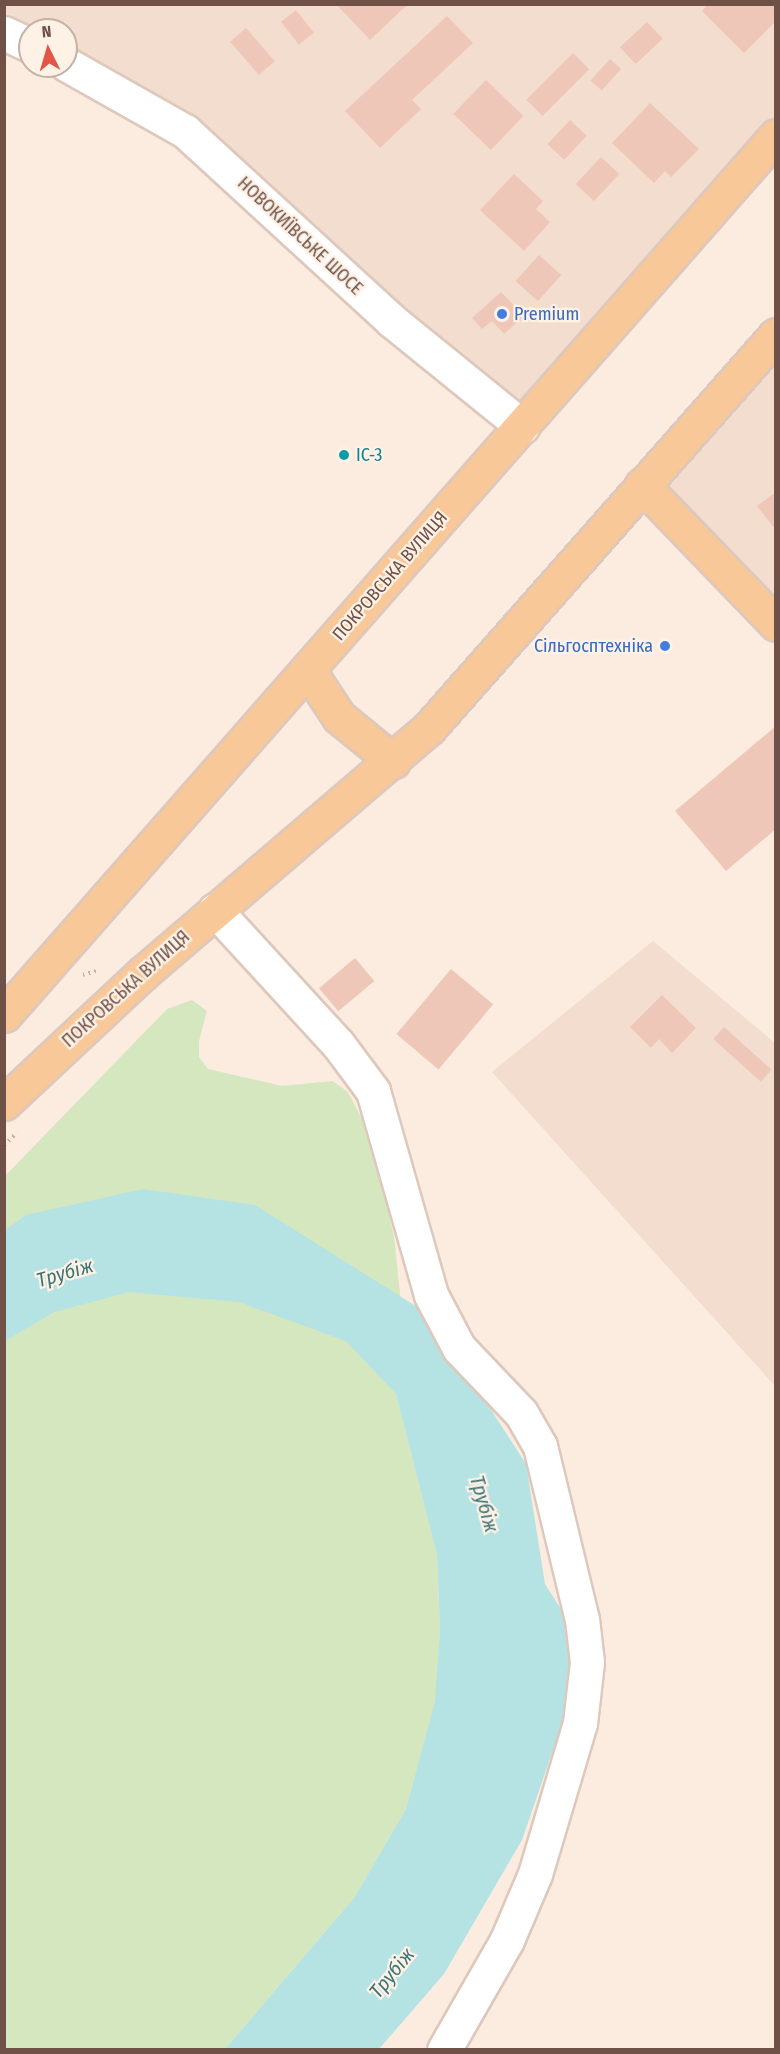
<!DOCTYPE html>
<html>
<head>
<meta charset="utf-8">
<style>
	body { margin:0 }
	#map { position:relative; width:780px; height:2054px; overflow:hidden; background:#fbecdf; font-family:"Fira Sans Condensed",sans-serif }
	div>[style] { position:absolute }
	.residential>* { inset:0; background:#f2ddce }
	.green>* { inset:0; background:#d4e7bf }
	.water>* { inset:0; background:#b5e2e3 }
	.building>* { inset:0; background:#efc7b8; transform-origin:0 0 }
	.path>* { height:4px; margin-top:-2px; transform-origin:0; background:repeating-linear-gradient(90deg,#d3aa9c 0 1.5px,transparent 0 6px) }
	.roads { filter:drop-shadow(2px 0 #dec8bc) drop-shadow(-2px 0 #dec8bc) drop-shadow(0 2px #dec8bc) drop-shadow(0 -2px #dec8bc) }
	.minor>* { height:33px; margin:-16.5px; padding:0 16.5px; transform-origin:16.5px; border-radius:16.5px; background:#fff }
	.major>* { height:33px; margin:-16.5px; padding:0 16.5px; transform-origin:16.5px; border-radius:16.5px; background:#f8c899 }
	.dots>* { width:16px; height:16px; translate:-50% -50%; box-sizing:border-box; border:3px solid #fef1e5; border-radius:50% }
	span { translate:-50% -50%; white-space:nowrap; text-align:center; line-height:1.15; -webkit-text-stroke:4.5px #fef1e5; paint-order:stroke }
	.street-label { font-size:18px; color:#705148 }
	.shop-label { font-size:18px; color:#366cbe }
	.left { translate:0 -50%; text-align:left }
	.right { translate:-100% -50%; text-align:right }
	.culture-label { font-size:18px; color:#0d838f }
	.water-label { font-size:20px; color:#3d7476; font-style:italic }
	.frame { position:absolute; inset:0; border:6px solid #705148; pointer-events:none }
	.north { position:absolute; left:18px; top:18px; width:60px; height:60px; box-sizing:border-box; background:#fef1e5; border:2px solid #c5b1a6; border-radius:50%; rotate:355deg; font-size:16px; font-weight:700; line-height:24px; text-align:center; color:#705148 }
	.north::after { content:''; display:block; margin:auto; width:21px; height:27px; background:#e25647; clip-path:polygon(50% 0,100% 100%,50% 72%,0 100%) }
</style>
</head>
<body>
<div id="map">
	<div class="residential">
		<i style="clip-path:polygon(5px 4px,775px 5px,775px 136px,522px 426px,268px 207px,66px 64px,66px 30px,5px 33px)"></i>
		<i style="clip-path:polygon(775px 335px,775px 624px,642px 485px)"></i>
		<i style="clip-path:polygon(653px 941px,775px 1043px,775px 1386px,492px 1072px)"></i>
	</div>
	<div class="green">
		<i style="clip-path:polygon(192px 1000px,207px 1011px,199px 1041px,199px 1057px,208px 1069px,282px 1086px,333px 1081px,348px 1092px,369px 1133px,394px 1236px,402px 1313px,396px 1394px,437px 1555px,440px 1629px,436px 1702px,406px 1809px,354px 1898px,225px 2049px,5px 2049px,4px 1177px,167px 1009px)"></i>
	</div>
	<div class="water">
		<i style="clip-path:polygon(143px 1189px,255px 1205px,430px 1315px,526px 1464px,545px 1584px,569px 1622px,574px 1689px,522px 1840px,444px 1974px,379px 2049px,225px 2049px,354px 1898px,406px 1809px,435px 1702px,440px 1629px,437px 1555px,396px 1394px,346px 1341px,239px 1302px,129px 1292px,54px 1312px,5px 1341px,4px 1231px,26px 1215px)"></i>
	</div>
	<div class="building">
		<i style="clip-path:polygon(336px 4px,408px 4px,370px 40px)"></i>
		<i style="clip-path:polygon(708px 4px,776px 4px,776px 21px,744px 53px,702px 11px)"></i>
		<i style="left:296px;top:10px;width:29px;height:19px;rotate:52deg"></i>
		<i style="clip-path:polygon(447px 16px,473px 43px,412px 100px,421px 109px,380px 148px,345px 111px)"></i>
		<i style="left:647px;top:22px;width:23px;height:37px;rotate:47deg"></i>
		<i style="left:246px;top:28px;width:44px;height:21px;rotate:49deg"></i>
		<i style="left:573px;top:53px;width:23px;height:66px;rotate:45deg"></i>
		<i style="left:610px;top:59px;width:15px;height:29px;rotate:42deg"></i>
		<i style="left:486px;top:80px;width:52px;height:47px;rotate:44deg"></i>
		<i style="clip-path:polygon(650px 103px,699px 149px,671px 177px,665px 171px,654px 183px,612px 143px)"></i>
		<i style="left:570px;top:120px;width:23px;height:33px;rotate:43deg"></i>
		<i style="left:601px;top:157px;width:25px;height:37px;rotate:43deg"></i>
		<i style="clip-path:polygon(514px 174px,543px 201px,536px 209px,550px 222px,524px 251px,480px 210px)"></i>
		<i style="left:539px;top:255px;width:30px;height:35px;rotate:42deg"></i>
		<i style="clip-path:polygon(501px 292px,524px 316px,504px 334px,492px 321px,482px 329px,472px 318px)"></i>
		<i style="clip-path:polygon(773px 494px,776px 497px,776px 530px,757px 506px)"></i>
		<i style="clip-path:polygon(776px 726px,776px 829px,726px 871px,675px 811px)"></i>
		<i style="left:355px;top:958px;width:30px;height:47px;rotate:50deg"></i>
		<i style="left:451px;top:969px;width:55px;height:85px;rotate:40deg"></i>
		<i style="clip-path:polygon(662px 995px,696px 1028px,672px 1053px,659px 1039px,651px 1048px,630px 1027px)"></i>
		<i style="left:724px;top:1027px;width:64px;height:16px;rotate:42deg"></i>
	</div>
	<div class="path">
		<i style="left:83px;top:975px;width:16px;rotate:-18deg"></i>
		<i style="left:4px;top:1145px;width:18px;rotate:-43deg"></i>
	</div>
	<div class="roads">
		<div class="minor">
			<i style="left:4px;top:33px;width:29px;rotate:25deg"></i>
			<i style="left:66px;top:64px;width:137px;rotate:29.4deg"></i>
			<i style="left:185px;top:131px;width:280px;rotate:42.5deg"></i>
			<i style="left:391px;top:320px;width:169px;rotate:39deg"></i>
			<i style="left:215px;top:910px;width:182px;rotate:47.5deg"></i>
			<i style="left:338px;top:1044px;width:59px;rotate:53.3deg"></i>
			<i style="left:373px;top:1091px;width:212px;rotate:74.1deg"></i>
			<i style="left:431px;top:1295px;width:60px;rotate:62.2deg"></i>
			<i style="left:459px;top:1348px;width:90px;rotate:46.4deg"></i>
			<i style="left:521px;top:1413px;width:38px;rotate:60deg"></i>
			<i style="left:540px;top:1446px;width:178px;rotate:76.4deg"></i>
			<i style="left:582px;top:1619px;width:43px;rotate:83.4deg"></i>
			<i style="left:587px;top:1662px;width:61px;rotate:96.5deg"></i>
			<i style="left:580px;top:1723px;width:158px;rotate:106.6deg"></i>
			<i style="left:535px;top:1874px;width:72px;rotate:113deg"></i>
			<i style="left:507px;top:1940px;width:127px;rotate:119.8deg"></i>
		</div>
		<div class="major">
			<i style="left:642px;top:485px;width:193px;rotate:46deg"></i>
			<i style="left:308px;top:670px;width:56px;rotate:56.6deg"></i>
			<i style="left:339px;top:717px;width:70px;rotate:39.2deg"></i>
			<i style="left:4px;top:1015px;width:1170px;rotate:-48.71deg"></i>
			<i style="left:4px;top:1103px;width:190px;rotate:-43.1deg"></i>
			<i style="left:143px;top:973px;width:377px;rotate:-40.6deg"></i>
			<i style="left:429px;top:728px;width:524px;rotate:-48.56deg"></i>
		</div>
	</div>
	<div class="dots">
		<i style="left:502px;top:314px;background:#3f7fe0"></i>
		<i style="left:344px;top:455px;background:#0f9aa8"></i>
		<i style="left:665px;top:646px;background:#3f7fe0"></i>
	</div>
	<div class="street-label">
		<span style="left:300px;top:236px;rotate:43deg">НОВОКИЇВСЬКЕ ШОСЕ</span>
		<span style="left:390px;top:576px;rotate:-49deg">ПОКРОВСЬКА ВУЛИЦЯ</span>
		<span style="left:126px;top:989px;rotate:-42deg">ПОКРОВСЬКА ВУЛИЦЯ</span>
	</div>
	<div class="shop-label">
		<span class="left" style="left:514px;top:314px">Premium</span>
		<span class="right" style="left:653px;top:646px">Сільгосптехніка</span>
	</div>
	<div class="culture-label">
		<span class="left" style="left:356px;top:455px">ІС-3</span>
	</div>
	<div class="water-label">
		<span style="left:65px;top:1273px;rotate:-16deg">Трубіж</span>
		<span style="left:484px;top:1504px;rotate:74deg">Трубіж</span>
		<span style="left:392px;top:1973px;rotate:-51deg">Трубіж</span>
	</div>
	<div class="frame"></div>
	<div class="north">N</div>
</div>
</body>
</html>
